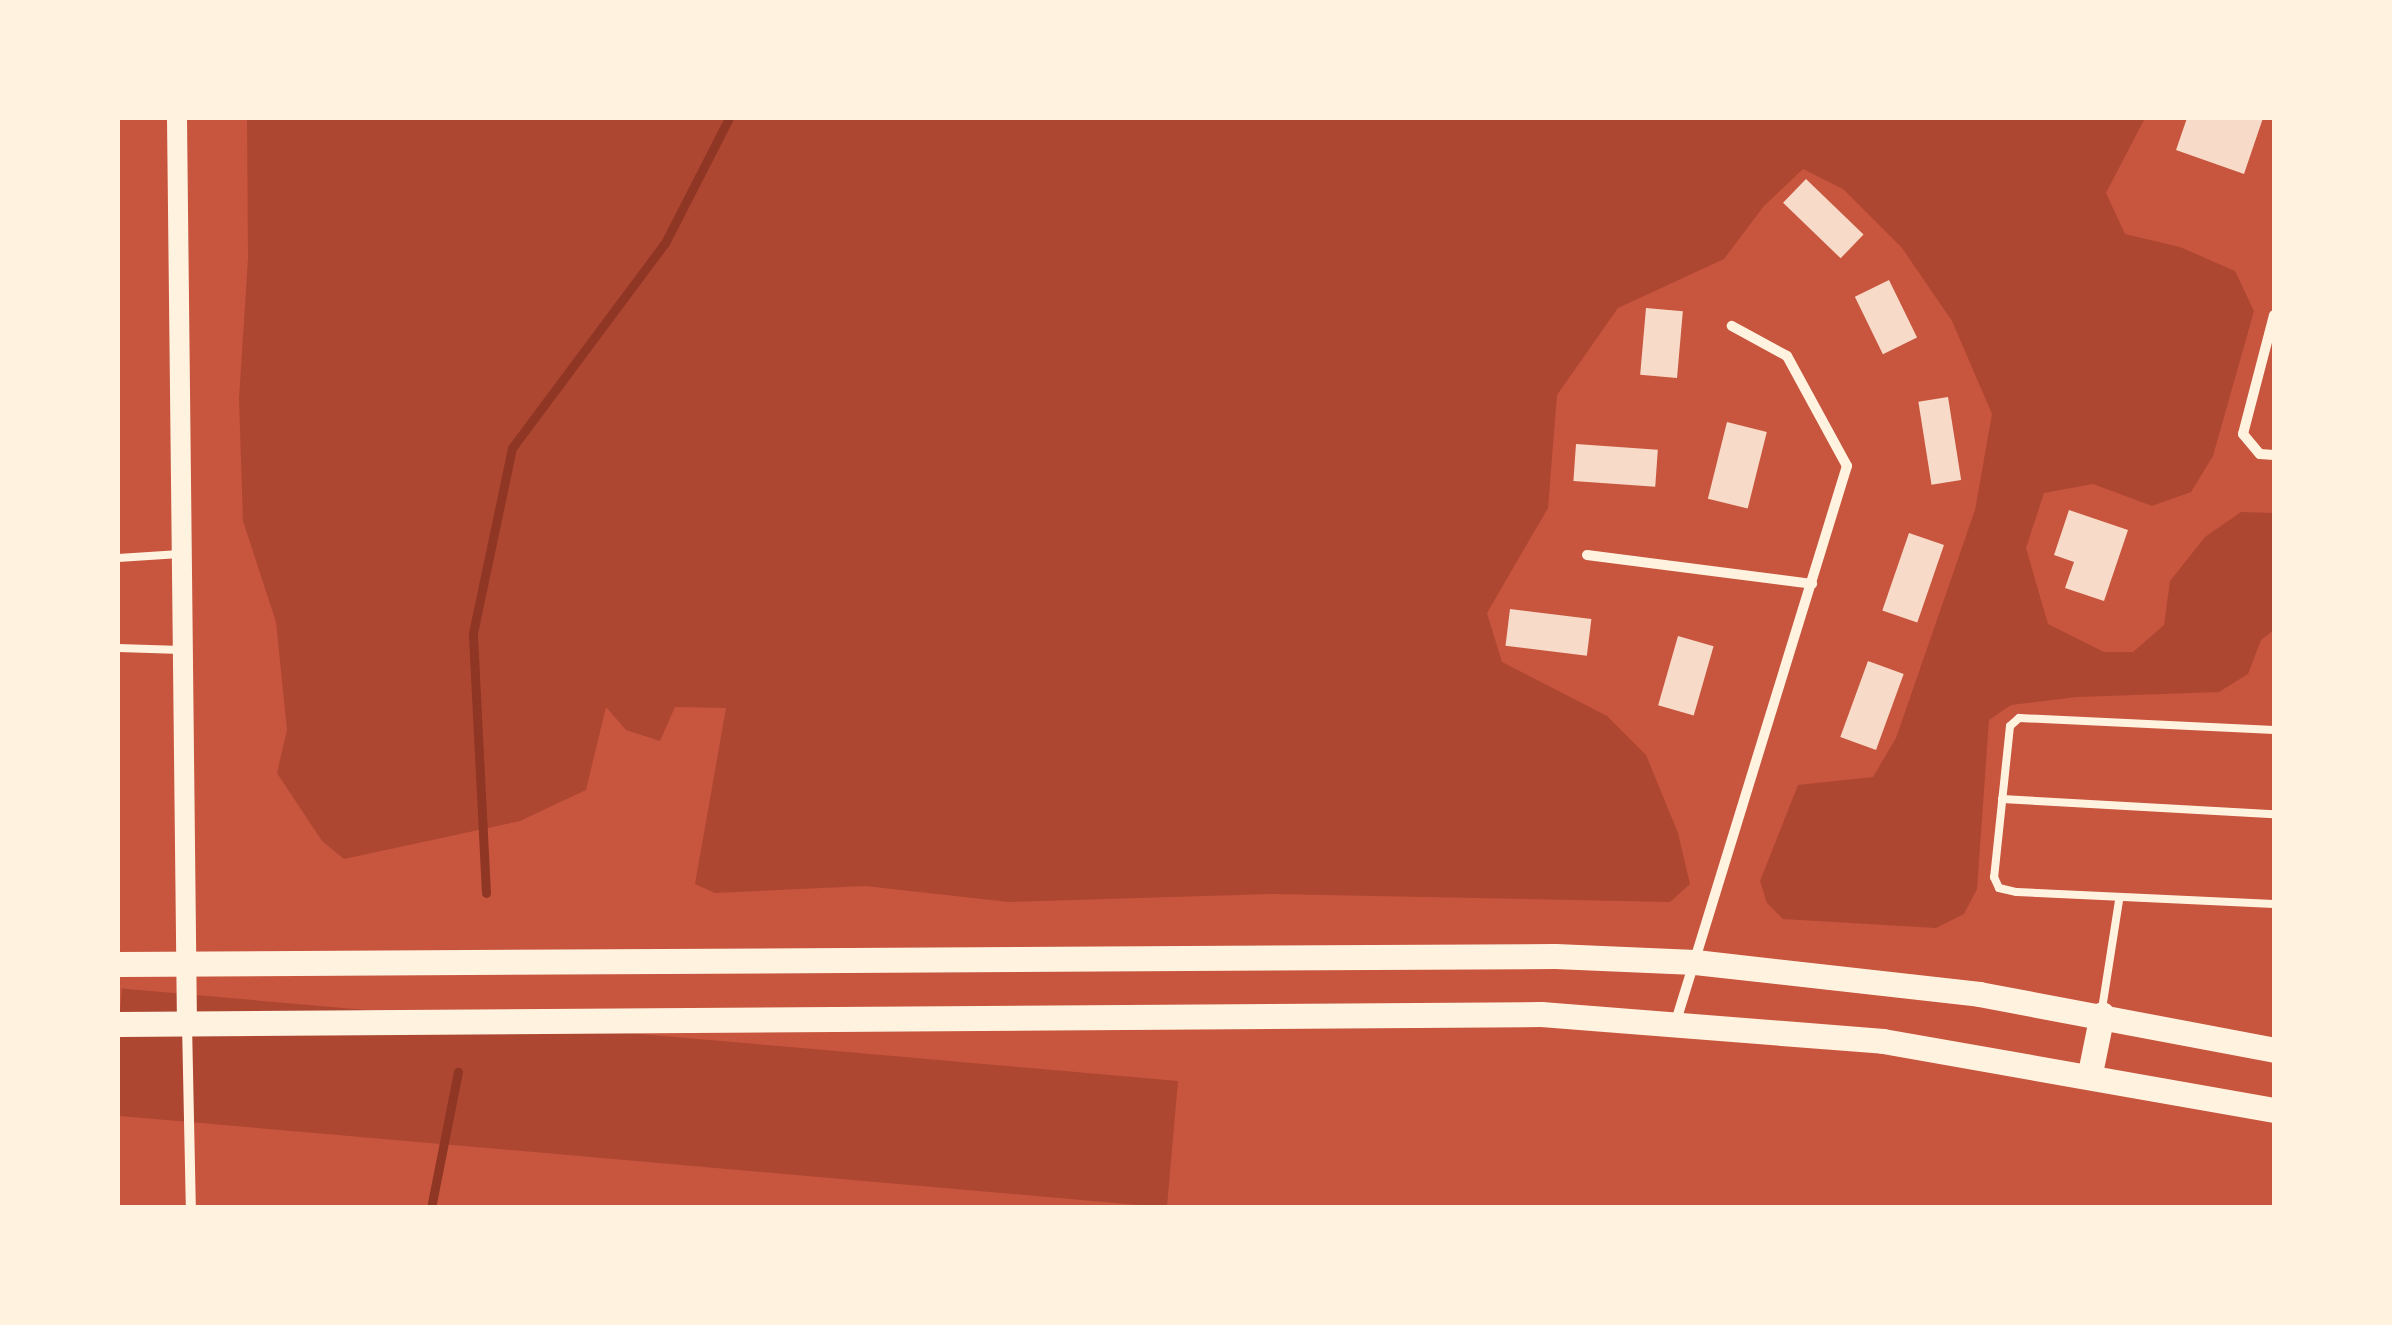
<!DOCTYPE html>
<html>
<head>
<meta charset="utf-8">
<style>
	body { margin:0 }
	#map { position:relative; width:2392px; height:1325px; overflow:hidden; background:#c8553d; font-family:Signika,sans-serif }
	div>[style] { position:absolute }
	.green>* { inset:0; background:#ae4732; transform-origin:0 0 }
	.stream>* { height:9px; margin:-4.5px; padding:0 4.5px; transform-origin:4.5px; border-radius:4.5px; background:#8f3625 }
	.building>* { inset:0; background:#f7dbc8; transform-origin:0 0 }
	.service>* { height:8px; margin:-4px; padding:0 4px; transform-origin:4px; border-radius:4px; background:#fff3e0 }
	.minor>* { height:10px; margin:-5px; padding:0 5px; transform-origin:5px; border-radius:5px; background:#fff3e0 }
	.secondary>* { height:20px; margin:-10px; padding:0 10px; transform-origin:10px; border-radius:10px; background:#fff3e0 }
	.trunk>* { height:25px; margin:-12.5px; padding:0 12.5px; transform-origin:12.5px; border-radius:12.5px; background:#fff3e0 }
	span { translate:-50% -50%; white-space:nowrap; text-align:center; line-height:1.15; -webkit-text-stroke:10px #fff3e0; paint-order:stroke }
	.frame { position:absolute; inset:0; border:120px solid #fff3e0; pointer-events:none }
</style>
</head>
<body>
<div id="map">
	<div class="green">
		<i style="clip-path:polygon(247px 118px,2145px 118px,2106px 193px,2125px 234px,2180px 247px,2235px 271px,2254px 311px,2213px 456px,2191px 492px,2152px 506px,2093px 484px,2044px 493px,2026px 548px,2048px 624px,2104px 652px,2133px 652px,2164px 625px,2170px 581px,2205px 537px,2241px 512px,2274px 513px,2274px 630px,2261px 640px,2248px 674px,2219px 692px,2077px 697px,2011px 705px,1989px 720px,1977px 889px,1964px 914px,1936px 928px,1783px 919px,1767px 903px,1760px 881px,1798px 785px,1873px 777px,1896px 738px,1975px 510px,1992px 414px,1952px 321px,1902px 248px,1843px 189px,1803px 169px,1764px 206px,1724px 259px,1618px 308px,1557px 395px,1548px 508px,1487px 613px,1502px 662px,1607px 716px,1646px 755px,1678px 833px,1690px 884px,1670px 902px,1274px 894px,1009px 902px,865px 886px,715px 893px,695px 884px,726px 708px,675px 707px,660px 741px,626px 730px,606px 707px,586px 790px,520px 821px,344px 859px,322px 841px,277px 773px,287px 730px,276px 622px,243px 521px,239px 399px,248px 258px)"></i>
		<i style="left:1178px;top:1081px;width:127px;height:1060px;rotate:95deg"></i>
	</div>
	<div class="stream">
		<i style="left:486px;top:893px;width:260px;rotate:-92.9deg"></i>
		<i style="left:473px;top:633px;width:189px;rotate:-78.1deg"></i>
		<i style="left:512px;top:448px;width:256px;rotate:-53.3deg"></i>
		<i style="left:665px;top:243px;width:140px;rotate:-62.9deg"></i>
		<i style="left:431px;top:1208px;width:139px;rotate:-78.8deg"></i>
	</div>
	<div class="building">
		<i style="clip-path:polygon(2187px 118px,2263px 118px,2244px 174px,2176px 150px)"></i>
		<i style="left:1806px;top:179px;width:80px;height:33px;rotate:44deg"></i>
		<i style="left:1889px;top:280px;width:64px;height:38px;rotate:64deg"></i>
		<i style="left:1646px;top:308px;width:37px;height:67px;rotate:5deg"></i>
		<i style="left:1948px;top:397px;width:84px;height:30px;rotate:81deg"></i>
		<i style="left:1727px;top:422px;width:41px;height:79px;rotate:14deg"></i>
		<i style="left:1576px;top:444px;width:82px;height:37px;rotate:4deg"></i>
		<i style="clip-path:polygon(2069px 510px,2128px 530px,2104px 601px,2065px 588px,2074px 562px,2054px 555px)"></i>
		<i style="left:1909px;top:533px;width:37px;height:82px;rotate:19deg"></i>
		<i style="left:1510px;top:609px;width:82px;height:37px;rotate:7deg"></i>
		<i style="left:1678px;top:636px;width:37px;height:72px;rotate:16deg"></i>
		<i style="left:1868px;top:661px;width:38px;height:81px;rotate:20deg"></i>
	</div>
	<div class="service">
		<i style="left:118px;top:558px;width:62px;rotate:-3.7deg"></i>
		<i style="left:118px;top:648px;width:63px;rotate:1.8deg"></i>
		<i style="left:2274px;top:730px;width:255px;rotate:-177.3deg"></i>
		<i style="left:2019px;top:718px;width:12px;rotate:138deg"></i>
		<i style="left:2010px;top:726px;width:152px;rotate:96deg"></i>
		<i style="left:1994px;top:877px;width:12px;rotate:66deg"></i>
		<i style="left:1999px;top:888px;width:18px;rotate:13deg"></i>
		<i style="left:2017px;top:892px;width:257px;rotate:2.7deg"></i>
		<i style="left:2002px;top:799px;width:272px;rotate:3.2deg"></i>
		<i style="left:2102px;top:1009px;width:110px;rotate:-81.1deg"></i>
	</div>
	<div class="minor">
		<i style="left:2274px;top:315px;width:123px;rotate:104.6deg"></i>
		<i style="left:2243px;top:434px;width:26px;rotate:50deg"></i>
		<i style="left:2260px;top:454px;width:14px;rotate:4deg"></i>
		<i style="left:1587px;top:555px;width:227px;rotate:7.3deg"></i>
		<i style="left:1676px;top:1021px;width:581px;rotate:-72.88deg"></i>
		<i style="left:1847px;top:466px;width:125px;rotate:-118.6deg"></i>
		<i style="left:1787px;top:356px;width:63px;rotate:-151.4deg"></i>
		<i style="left:187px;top:1024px;width:184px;rotate:88.8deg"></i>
	</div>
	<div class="secondary">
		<i style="left:177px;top:118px;width:905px;rotate:89.37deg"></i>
	</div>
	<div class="trunk">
		<i style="left:118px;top:964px;width:1437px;rotate:-0.32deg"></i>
		<i style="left:1555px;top:956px;width:140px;rotate:2.5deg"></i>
		<i style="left:1695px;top:962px;width:286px;rotate:6.4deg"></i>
		<i style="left:1979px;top:994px;width:300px;rotate:10.7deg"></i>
		<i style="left:118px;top:1024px;width:1423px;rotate:-0.4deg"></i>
		<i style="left:1541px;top:1014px;width:343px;rotate:4.5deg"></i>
		<i style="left:1883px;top:1041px;width:397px;rotate:10deg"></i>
		<i style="left:2090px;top:1073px;width:60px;rotate:-78.5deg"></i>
	</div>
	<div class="frame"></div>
</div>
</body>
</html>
